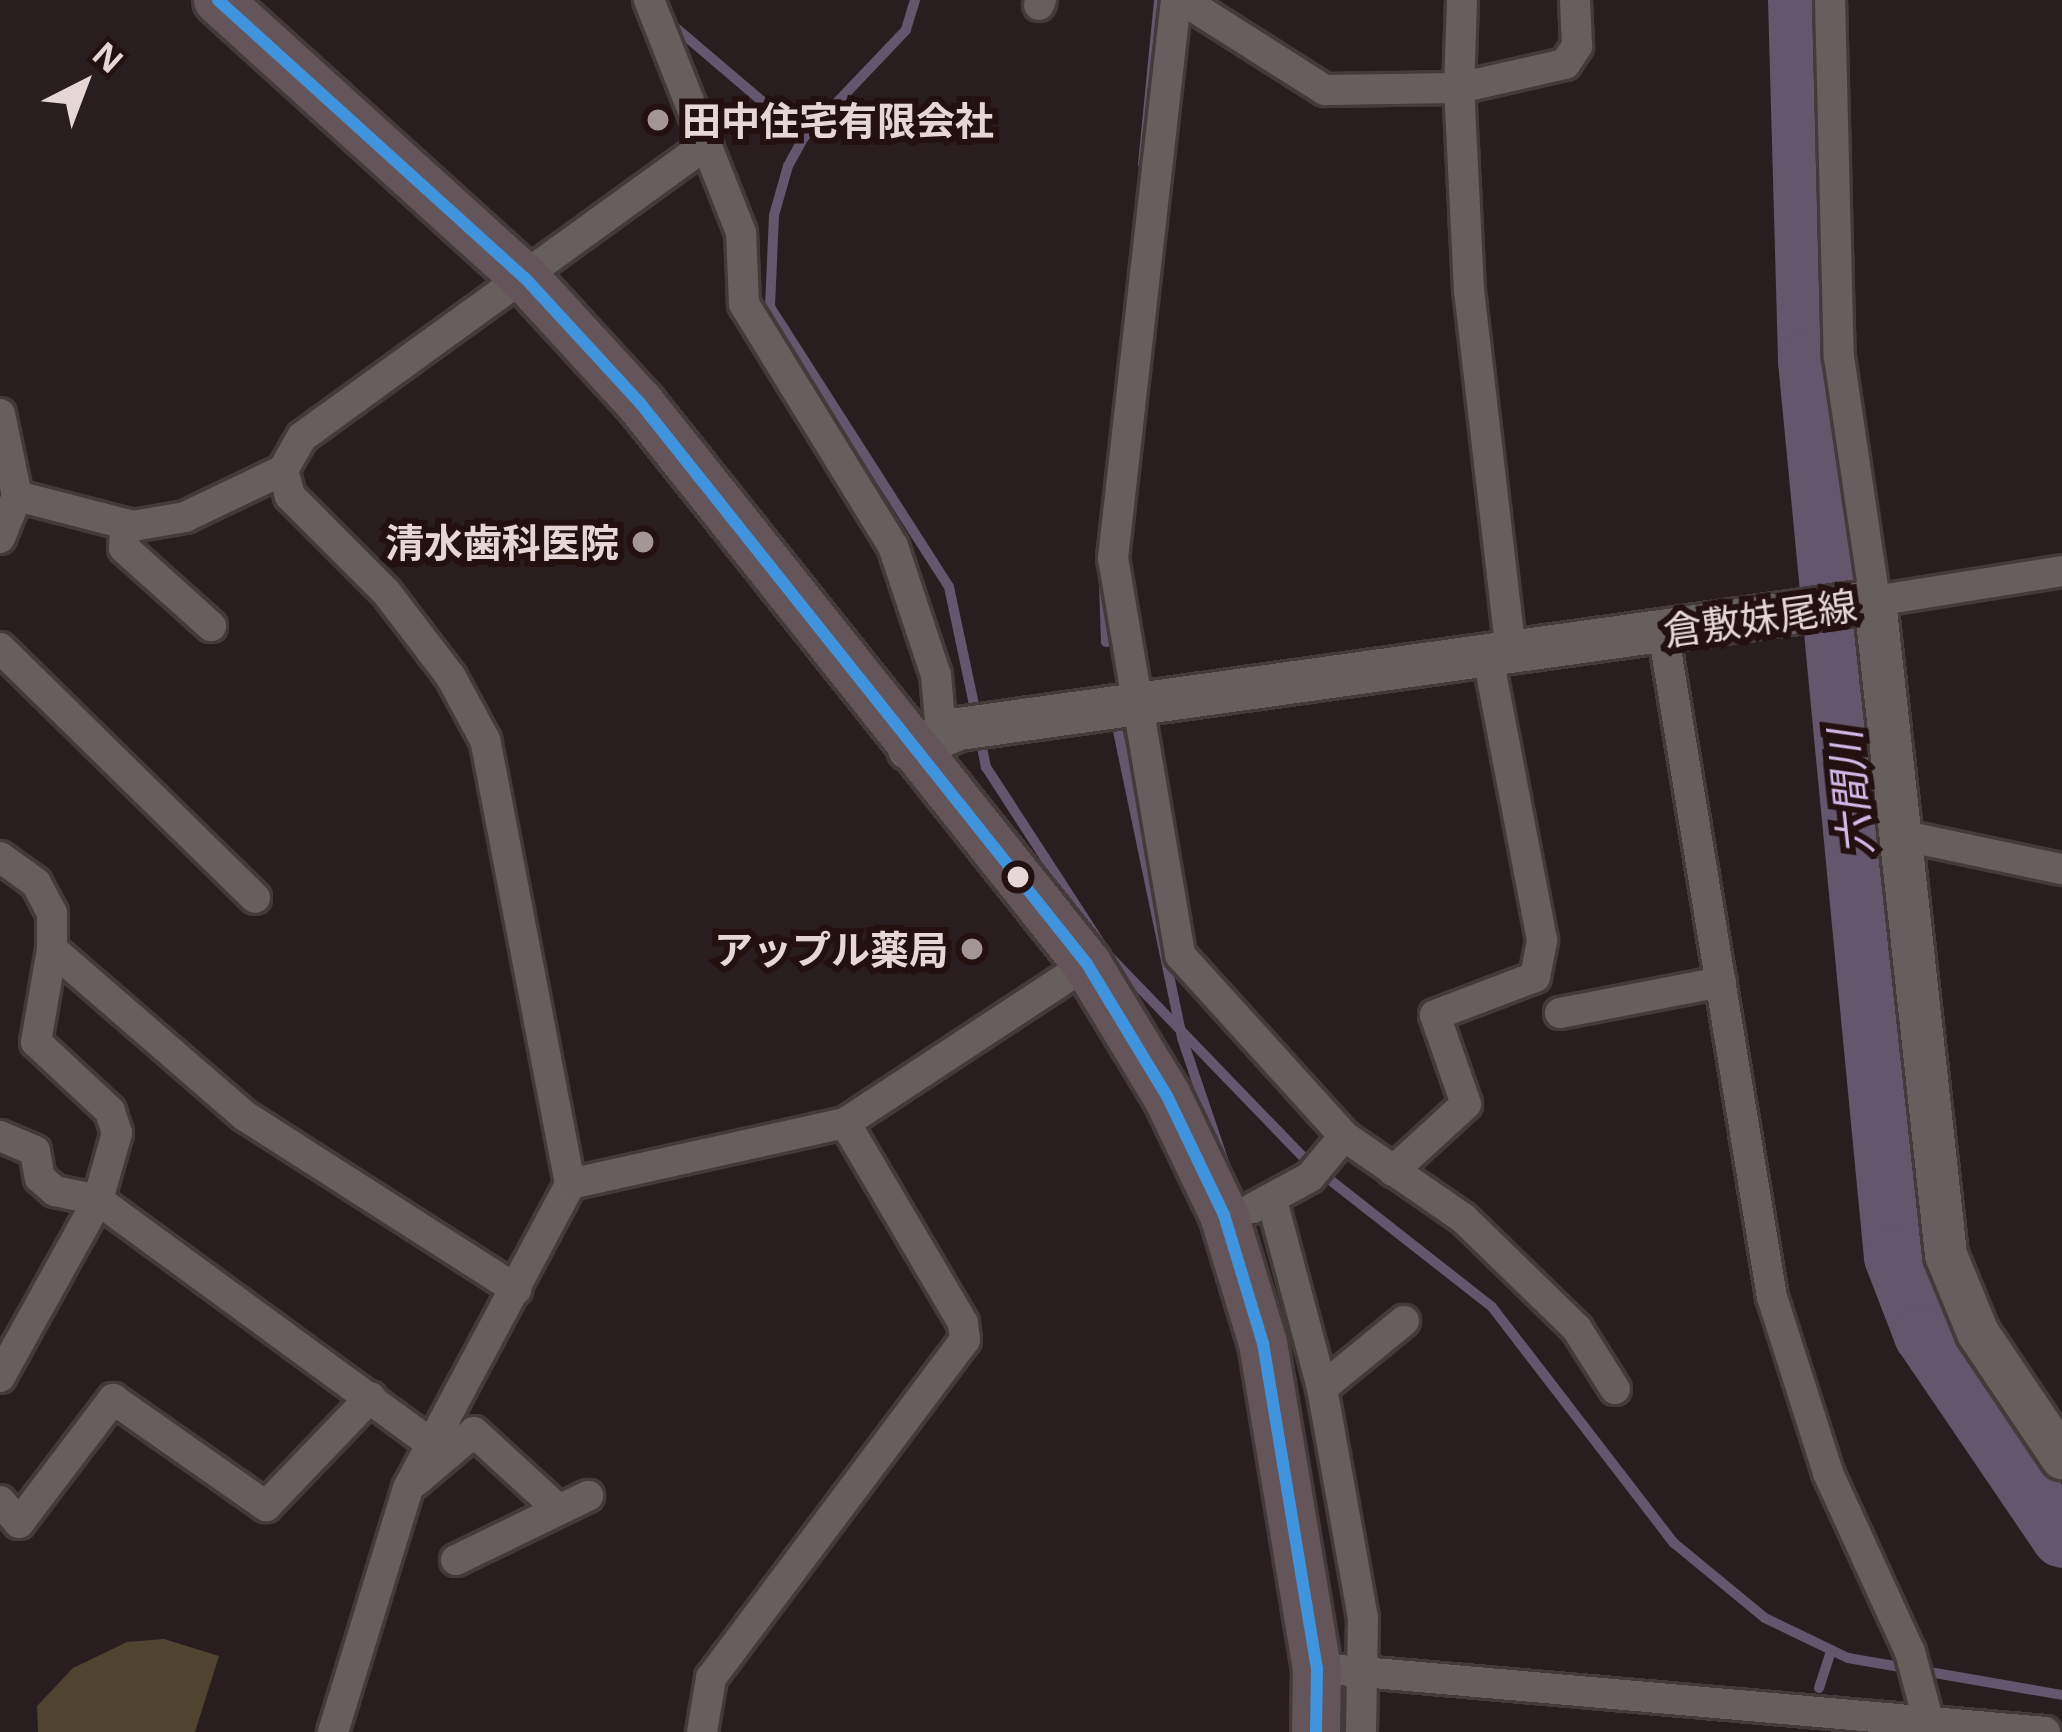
<!DOCTYPE html>
<html>
<head>
<meta charset="utf-8">
<style>
	body { margin:0 }
	#map { position:relative; width:2062px; height:1732px; overflow:hidden; background:#291e1f; font-family:"Open Sans","Noto Sans JP",sans-serif }
	div>[style] { position:absolute }
	.forest>* { inset:0; background:#4f442f }
	.stream>* { height:10px; margin:-5px; padding:0 5px; transform-origin:5px; border-radius:5px; background:#64566c }
	.river>* { height:60px; margin:-30px; padding:0 30px; transform-origin:30px; border-radius:30px; background:#64566c }
	.roads { filter:drop-shadow(3px 0 #433a3a) drop-shadow(-3px 0 #433a3a) drop-shadow(0 3px #433a3a) drop-shadow(0 -3px #433a3a) }
	.minor>* { height:30px; margin:-15px; padding:0 15px; transform-origin:15px; border-radius:15px; background:#675e5e }
	.secondary>* { height:42px; margin:-21px; padding:0 21px; transform-origin:21px; border-radius:21px; background:#675e5e }
	.primary>* { height:48px; margin:-24px; padding:0 24px; transform-origin:24px; border-radius:24px; background:#64555a }
	.bus-1>* { height:12px; margin:-6px; padding:0 6px; transform-origin:6px; border-radius:6px; background:#4094de }
	.dots>* { width:33px; height:33px; translate:-50% -50%; box-sizing:border-box; border:6px solid #231112; border-radius:50% }
	span { translate:-50% -50%; white-space:nowrap; text-align:center; line-height:1.15; -webkit-text-stroke:12px #231112; paint-order:stroke }
	.poi-label { font-size:39px; color:#e4d7d6; font-weight:700 }
	.left { translate:0 -50%; text-align:left }
	.right { translate:-100% -50%; text-align:right }
	.street-label { font-size:39px; color:#e4d7d6 }
	.water-label { font-size:42px; color:#d3b9e8; font-style:italic }
	.north { position:absolute; left:24px; top:24px; width:120px; height:120px; -webkit-text-stroke:9px #231112; paint-order:stroke; rotate:42deg; font-size:33px; font-weight:700; line-height:48px; text-align:center; color:#e4d7d6 }
	.north::after { content:''; display:block; margin:auto; width:42px; height:54px; background:#e4d7d6; clip-path:polygon(50% 0,100% 100%,50% 72%,0 100%) }
</style>
</head>
<body>
<div id="map">
	<div class="forest">
		<i style="clip-path:polygon(164px 1639px,219px 1656px,195px 1732px,38px 1732px,37px 1706px,73px 1668px,127px 1642px)"></i>
	</div>
	<div class="stream">
		<i style="left:915px;top:0;width:31px;rotate:107deg"></i>
		<i style="left:906px;top:30px;width:148px;rotate:133.6deg"></i>
		<i style="left:804px;top:137px;width:33px;rotate:119deg"></i>
		<i style="left:788px;top:166px;width:51px;rotate:105.9deg"></i>
		<i style="left:774px;top:215px;width:92px;rotate:92.5deg"></i>
		<i style="left:770px;top:307px;width:332px;rotate:57.4deg"></i>
		<i style="left:949px;top:587px;width:135px;rotate:78deg"></i>
		<i style="left:669px;top:22px;width:177px;rotate:40.4deg"></i>
		<i style="left:1143px;top:164px;width:165px;rotate:-84.4deg"></i>
		<i style="left:1104px;top:582px;width:60px;rotate:88.1deg"></i>
		<i style="left:1118px;top:731px;width:314px;rotate:78.2deg"></i>
		<i style="left:1182px;top:1038px;width:134px;rotate:71.3deg"></i>
		<i style="left:980px;top:737px;width:31px;rotate:79deg"></i>
		<i style="left:986px;top:767px;width:224px;rotate:57deg"></i>
		<i style="left:1108px;top:955px;width:292px;rotate:46deg"></i>
		<i style="left:1311px;top:1165px;width:230px;rotate:38.1deg"></i>
		<i style="left:1492px;top:1307px;width:298px;rotate:52.4deg"></i>
		<i style="left:1674px;top:1543px;width:118px;rotate:39.5deg"></i>
		<i style="left:1765px;top:1618px;width:92px;rotate:25.7deg"></i>
		<i style="left:1848px;top:1658px;width:217px;rotate:9.8deg"></i>
		<i style="left:1819px;top:1688px;width:40px;rotate:-72deg"></i>
		<i style="left:1344px;top:1732px;width:35px;rotate:-88deg"></i>
	</div>
	<div class="river">
		<i style="left:1798px;top:0;width:361px;rotate:88.4deg"></i>
		<i style="left:1808px;top:361px;width:900px;rotate:84.52deg"></i>
		<i style="left:1894px;top:1257px;width:84px;rotate:69deg"></i>
		<i style="left:1924px;top:1335px;width:245px;rotate:55.8deg"></i>
	</div>
	<div class="roads">
		<div class="minor">
			<i style="left:649px;top:0;width:250px;rotate:68.4deg"></i>
			<i style="left:741px;top:232px;width:72px;rotate:87.6deg"></i>
			<i style="left:744px;top:304px;width:284px;rotate:58.4deg"></i>
			<i style="left:893px;top:546px;width:136px;rotate:71.6deg"></i>
			<i style="left:936px;top:675px;width:57px;rotate:85deg"></i>
			<i style="left:1176px;top:0;width:562px;rotate:96.44deg"></i>
			<i style="left:1113px;top:558px;width:403px;rotate:80.4deg"></i>
			<i style="left:1180px;top:955px;width:244px;rotate:47.8deg"></i>
			<i style="left:1344px;top:1136px;width:145px;rotate:34.6deg"></i>
			<i style="left:1463px;top:1218px;width:159px;rotate:44.2deg"></i>
			<i style="left:1577px;top:1329px;width:71px;rotate:57.7deg"></i>
			<i style="left:1183px;top:0;width:168px;rotate:32.4deg"></i>
			<i style="left:1325px;top:90px;width:134px;rotate:-0.9deg"></i>
			<i style="left:1459px;top:88px;width:88px;rotate:-88deg"></i>
			<i style="left:1830px;top:0;width:357px;rotate:88.6deg"></i>
			<i style="left:1839px;top:357px;width:247px;rotate:81.6deg"></i>
			<i style="left:1875px;top:601px;width:189px;rotate:-9.1deg"></i>
			<i style="left:1039px;top:5px;width:5px;rotate:-68deg"></i>
			<i style="left:0;top:414px;width:84px;rotate:78.3deg"></i>
			<i style="left:125px;top:524px;width:24px;rotate:92deg"></i>
			<i style="left:124px;top:548px;width:117px;rotate:41.9deg"></i>
			<i style="left:0;top:538px;width:45px;rotate:-68deg"></i>
			<i style="left:17px;top:496px;width:120px;rotate:14.5deg"></i>
			<i style="left:133px;top:526px;width:53px;rotate:-9.8deg"></i>
			<i style="left:185px;top:517px;width:109px;rotate:-25.6deg"></i>
			<i style="left:1663px;top:631px;width:675px;rotate:80.71deg"></i>
			<i style="left:1772px;top:1297px;width:185px;rotate:72.3deg"></i>
			<i style="left:1828px;top:1473px;width:197px;rotate:65.4deg"></i>
			<i style="left:1910px;top:1652px;width:73px;rotate:75deg"></i>
			<i style="left:0;top:648px;width:357px;rotate:44.4deg"></i>
			<i style="left:1511px;top:653px;width:365px;rotate:-96.6deg"></i>
			<i style="left:1469px;top:290px;width:202px;rotate:-92.8deg"></i>
			<i style="left:1459px;top:88px;width:109px;rotate:-12.8deg"></i>
			<i style="left:1565px;top:64px;width:22px;rotate:-56deg"></i>
			<i style="left:1577px;top:46px;width:46px;rotate:-92.5deg"></i>
			<i style="left:1900px;top:835px;width:166px;rotate:11.9deg"></i>
			<i style="left:0;top:857px;width:44px;rotate:35.8deg"></i>
			<i style="left:36px;top:883px;width:34px;rotate:62deg"></i>
			<i style="left:52px;top:913px;width:36px;rotate:90deg"></i>
			<i style="left:52px;top:949px;width:255px;rotate:40.9deg"></i>
			<i style="left:245px;top:1116px;width:322px;rotate:32.6deg"></i>
			<i style="left:1560px;top:1013px;width:164px;rotate:-10.9deg"></i>
			<i style="left:0;top:1136px;width:38px;rotate:23deg"></i>
			<i style="left:35px;top:1151px;width:27px;rotate:80deg"></i>
			<i style="left:40px;top:1178px;width:20px;rotate:41deg"></i>
			<i style="left:55px;top:1191px;width:44px;rotate:11.8deg"></i>
			<i style="left:98px;top:1200px;width:70px;rotate:-74.2deg"></i>
			<i style="left:117px;top:1133px;width:23px;rotate:-108deg"></i>
			<i style="left:110px;top:1111px;width:101px;rotate:-137deg"></i>
			<i style="left:36px;top:1042px;width:94px;rotate:-80.2deg"></i>
			<i style="left:1393px;top:1171px;width:99px;rotate:-42.5deg"></i>
			<i style="left:1466px;top:1104px;width:94px;rotate:-109.2deg"></i>
			<i style="left:1435px;top:1015px;width:107px;rotate:-20.8deg"></i>
			<i style="left:1535px;top:977px;width:38px;rotate:-79deg"></i>
			<i style="left:1542px;top:940px;width:289px;rotate:-100.8deg"></i>
			<i style="left:570px;top:1184px;width:282px;rotate:-12.5deg"></i>
			<i style="left:845px;top:1123px;width:290px;rotate:-33.3deg"></i>
			<i style="left:1273px;top:1204px;width:190px;rotate:75.1deg"></i>
			<i style="left:1322px;top:1388px;width:234px;rotate:79.9deg"></i>
			<i style="left:1363px;top:1618px;width:114px;rotate:91deg"></i>
			<i style="left:1253px;top:1208px;width:65px;rotate:-28.5deg"></i>
			<i style="left:1310px;top:1177px;width:53px;rotate:-50.3deg"></i>
			<i style="left:0;top:1377px;width:202px;rotate:-61deg"></i>
			<i style="left:98px;top:1200px;width:410px;rotate:36.2deg"></i>
			<i style="left:1322px;top:1388px;width:106px;rotate:-39.3deg"></i>
			<i style="left:415px;top:1482px;width:77px;rotate:-40.3deg"></i>
			<i style="left:474px;top:1432px;width:115px;rotate:42.5deg"></i>
			<i style="left:0;top:1501px;width:29px;rotate:49deg"></i>
			<i style="left:19px;top:1523px;width:156px;rotate:-52.8deg"></i>
			<i style="left:113px;top:1399px;width:187px;rotate:35deg"></i>
			<i style="left:266px;top:1506px;width:151px;rotate:-46.1deg"></i>
			<i style="left:456px;top:1560px;width:147px;rotate:-25.9deg"></i>
			<i style="left:1317px;top:1668px;width:731px;rotate:5.02deg"></i>
			<i style="left:333px;top:1732px;width:255px;rotate:-72.9deg"></i>
			<i style="left:408px;top:1488px;width:344px;rotate:-61.9deg"></i>
			<i style="left:570px;top:1184px;width:452px;rotate:-100.8deg"></i>
			<i style="left:485px;top:740px;width:72px;rotate:-118.4deg"></i>
			<i style="left:451px;top:677px;width:107px;rotate:-127.4deg"></i>
			<i style="left:386px;top:592px;width:136px;rotate:-135deg"></i>
			<i style="left:290px;top:496px;width:27px;rotate:-105deg"></i>
			<i style="left:283px;top:470px;width:38px;rotate:-60deg"></i>
			<i style="left:302px;top:437px;width:498px;rotate:-35.9deg"></i>
			<i style="left:702px;top:1732px;width:55px;rotate:-80.5deg"></i>
			<i style="left:711px;top:1678px;width:423px;rotate:-53.1deg"></i>
			<i style="left:965px;top:1340px;width:17px;rotate:-97deg"></i>
			<i style="left:963px;top:1323px;width:232px;rotate:-120.5deg"></i>
		</div>
		<div class="secondary">
			<i style="left:909px;top:749px;width:54px;rotate:-21.8deg"></i>
			<i style="left:959px;top:729px;width:925px;rotate:-7.95deg"></i>
			<i style="left:1875px;top:601px;width:658px;rotate:83.8deg"></i>
			<i style="left:1946px;top:1255px;width:84px;rotate:67.7deg"></i>
			<i style="left:1978px;top:1333px;width:151px;rotate:56.1deg"></i>
		</div>
		<div class="primary">
			<i style="left:218px;top:0;width:414px;rotate:42.2deg"></i>
			<i style="left:525px;top:278px;width:170px;rotate:47.4deg"></i>
			<i style="left:640px;top:403px;width:717px;rotate:51.45deg"></i>
			<i style="left:1087px;top:964px;width:154px;rotate:58.8deg"></i>
			<i style="left:1167px;top:1096px;width:132px;rotate:64.4deg"></i>
			<i style="left:1224px;top:1215px;width:134px;rotate:73.1deg"></i>
			<i style="left:1263px;top:1343px;width:329px;rotate:80.6deg"></i>
			<i style="left:1317px;top:1668px;width:64px;rotate:90.9deg"></i>
		</div>
	</div>
	<div class="bus-1">
		<i style="left:218px;top:0;width:414px;rotate:42.2deg"></i>
		<i style="left:525px;top:278px;width:170px;rotate:47.4deg"></i>
		<i style="left:640px;top:403px;width:717px;rotate:51.45deg"></i>
		<i style="left:1087px;top:964px;width:154px;rotate:58.8deg"></i>
		<i style="left:1167px;top:1096px;width:132px;rotate:64.4deg"></i>
		<i style="left:1224px;top:1215px;width:134px;rotate:73.1deg"></i>
		<i style="left:1263px;top:1343px;width:329px;rotate:80.6deg"></i>
		<i style="left:1317px;top:1668px;width:64px;rotate:90.9deg"></i>
	</div>
	<div class="dots">
		<i style="left:658px;top:120px;background:#a39696"></i>
		<i style="left:643px;top:542px;background:#a39696"></i>
		<i style="left:1018px;top:877px;background:#e4d7d6"></i>
		<i style="left:972px;top:949px;background:#a39696"></i>
	</div>
	<div class="poi-label">
		<span class="left" style="left:682px;top:120px">田中住宅有限会社</span>
		<span class="right" style="left:619px;top:542px">清水歯科医院</span>
		<span class="right" style="left:948px;top:949px">アップル薬局</span>
	</div>
	<div class="street-label">
		<span style="left:1760px;top:618px;rotate:-8deg">倉敷妹尾線</span>
	</div>
	<div class="water-label">
		<span style="left:1850px;top:793px;rotate:-96deg">六間川</span>
	</div>
	<div class="north">N</div>
</div>
</body>
</html>
